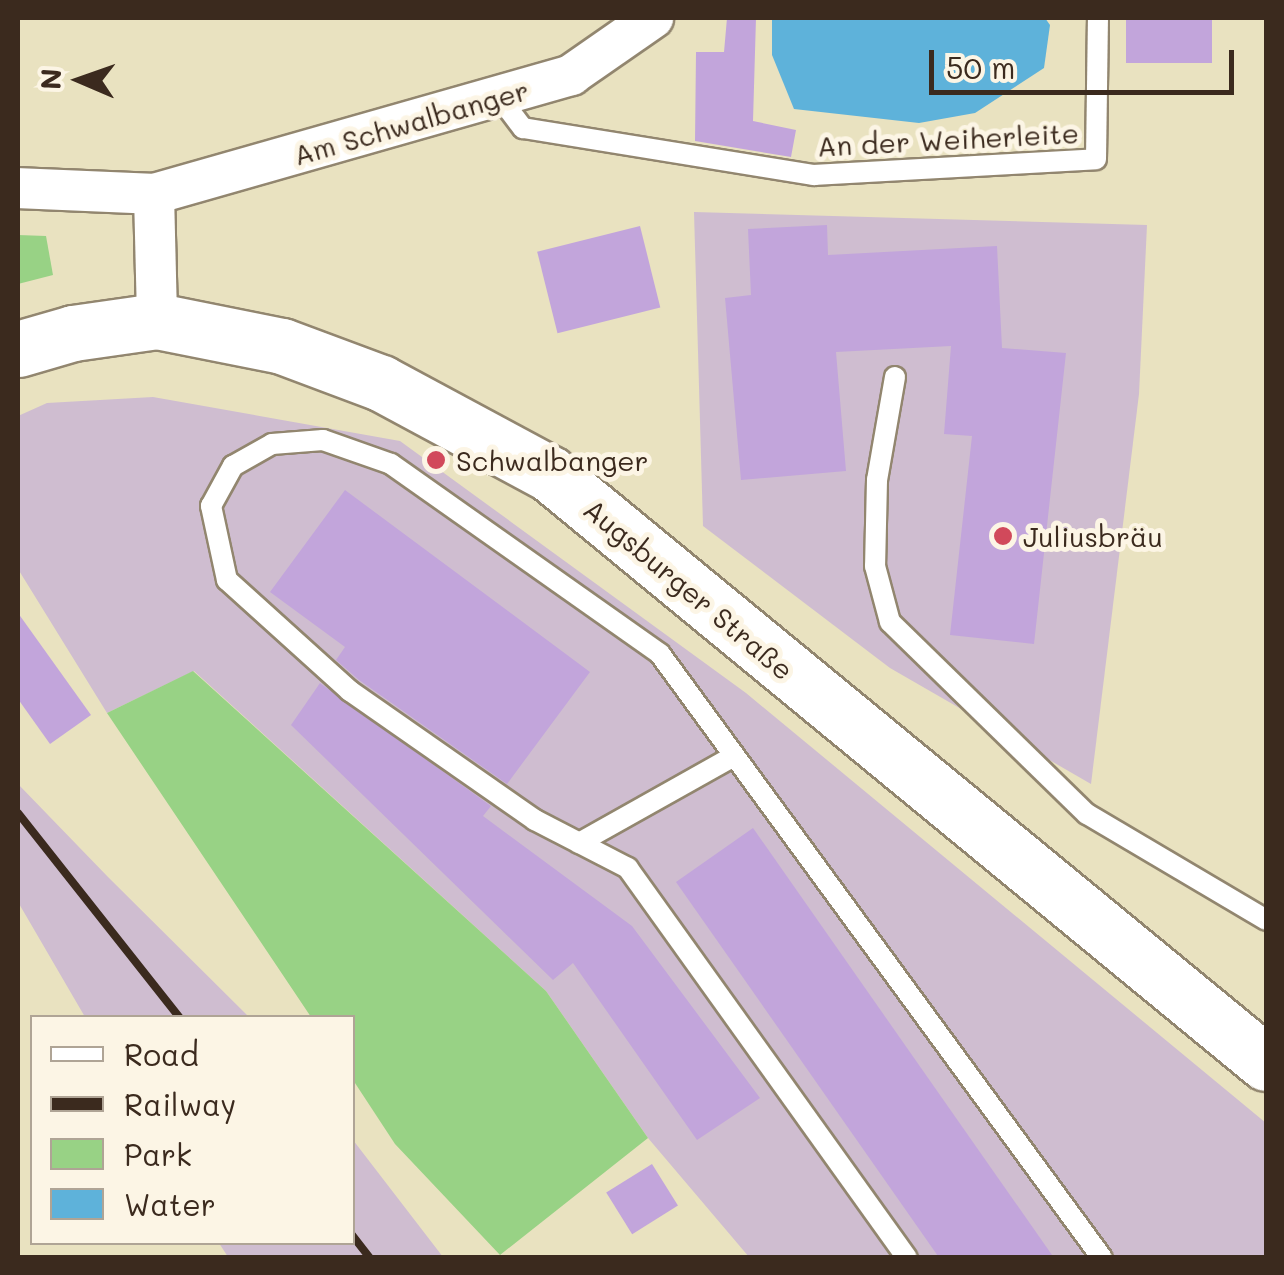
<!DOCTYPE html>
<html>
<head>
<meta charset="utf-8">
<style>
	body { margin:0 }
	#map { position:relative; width:1284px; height:1275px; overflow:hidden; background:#e9e2c0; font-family:Mali,sans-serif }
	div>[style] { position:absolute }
	.industrial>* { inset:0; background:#cfbdd0 }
	.green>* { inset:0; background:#98d285 }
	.water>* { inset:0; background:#5eb2da }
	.building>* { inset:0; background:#c2a5db; transform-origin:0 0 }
	.roads { filter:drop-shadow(2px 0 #92866f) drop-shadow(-2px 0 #92866f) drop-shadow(0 2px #92866f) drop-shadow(0 -2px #92866f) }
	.service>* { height:20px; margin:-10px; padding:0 10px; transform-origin:10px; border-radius:10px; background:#fff }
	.minor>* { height:40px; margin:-20px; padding:0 20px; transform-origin:20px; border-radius:20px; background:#fff }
	.secondary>* { height:55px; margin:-27.5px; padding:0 27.5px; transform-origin:27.5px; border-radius:27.5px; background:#fff }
	.rail>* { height:8px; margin:-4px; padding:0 4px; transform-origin:4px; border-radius:4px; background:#3b2a1e }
	.dots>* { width:28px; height:28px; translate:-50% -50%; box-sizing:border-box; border:5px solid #fcf5e5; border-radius:50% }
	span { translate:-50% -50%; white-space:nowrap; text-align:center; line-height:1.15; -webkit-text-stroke:10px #fcf5e5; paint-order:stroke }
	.street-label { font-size:28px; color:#3b2a1e }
	.poi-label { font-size:28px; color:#3b2a1e }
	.left { translate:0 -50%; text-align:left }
	.frame { position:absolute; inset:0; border:20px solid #3b2a1e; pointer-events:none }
	.legend { position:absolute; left:30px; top:1015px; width:325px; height:230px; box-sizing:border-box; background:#fcf5e5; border:2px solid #afa495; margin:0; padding:12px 18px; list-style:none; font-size:30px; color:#3b2a1e }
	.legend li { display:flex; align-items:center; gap:20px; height:50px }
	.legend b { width:50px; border:2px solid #afa495 }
	.north { position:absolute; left:30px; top:30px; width:100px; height:100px; -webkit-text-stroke:8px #fcf5e5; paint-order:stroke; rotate:272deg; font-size:28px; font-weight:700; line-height:40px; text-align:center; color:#3b2a1e }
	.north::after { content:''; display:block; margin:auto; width:35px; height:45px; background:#3b2a1e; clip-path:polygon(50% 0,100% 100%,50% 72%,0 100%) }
	.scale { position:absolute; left:929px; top:50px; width:305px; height:45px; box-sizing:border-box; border:5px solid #3b2a1e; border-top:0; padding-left:12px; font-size:30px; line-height:35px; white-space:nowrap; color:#3b2a1e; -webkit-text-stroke:8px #fcf5e5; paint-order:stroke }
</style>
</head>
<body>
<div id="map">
	<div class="industrial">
		<i style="clip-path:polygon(694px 212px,1147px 225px,1139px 394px,1091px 784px,890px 668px,703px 526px)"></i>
		<i style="clip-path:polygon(153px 397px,400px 441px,746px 693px,1266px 1123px,1266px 1257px,749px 1257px,648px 1138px,546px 991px,194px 671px,107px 713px,18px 569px,18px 416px,47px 403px)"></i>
		<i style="clip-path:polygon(18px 784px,108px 877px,249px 1017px,85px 1017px,18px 902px)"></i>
		<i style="clip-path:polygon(353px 1140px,443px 1257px,228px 1257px,219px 1243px,352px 1242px)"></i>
	</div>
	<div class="green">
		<i style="clip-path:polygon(18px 235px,46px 236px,53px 275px,18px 284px)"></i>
		<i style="clip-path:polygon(193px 671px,546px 991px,648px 1138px,500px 1255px,395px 1144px,353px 1080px,352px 1018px,311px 1017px,107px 713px)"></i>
	</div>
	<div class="water">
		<i style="clip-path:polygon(772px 18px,1045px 18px,1050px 25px,1044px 68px,975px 113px,919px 123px,794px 109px,772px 55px)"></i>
	</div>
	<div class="building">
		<i style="clip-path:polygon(727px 18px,756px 18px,753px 121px,796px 130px,791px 157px,695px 141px,696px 52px,724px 52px)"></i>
		<i style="left:1126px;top:18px;width:86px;height:45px"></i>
		<i style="clip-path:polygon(827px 225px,828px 255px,997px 246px,1002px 348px,1066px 353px,1034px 644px,950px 635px,972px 436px,944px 434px,951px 346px,836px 352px,846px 471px,741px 480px,725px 298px,751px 295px,748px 229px)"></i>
		<i style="left:640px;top:226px;width:84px;height:106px;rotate:76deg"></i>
		<i style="clip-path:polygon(345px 490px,590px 672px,507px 784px,359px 680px,336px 660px,345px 647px,270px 592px)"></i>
		<i style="clip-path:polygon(18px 613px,91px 715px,50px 744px,18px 699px)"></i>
		<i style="clip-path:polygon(320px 683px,491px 806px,483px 816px,632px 926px,760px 1098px,697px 1140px,573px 963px,553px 980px,291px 725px)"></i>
		<i style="left:753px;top:828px;width:528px;height:94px;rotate:55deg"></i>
		<i style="left:652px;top:1164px;width:49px;height:54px;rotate:58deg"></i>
	</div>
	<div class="roads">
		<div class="service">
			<i style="left:500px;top:98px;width:38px;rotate:53deg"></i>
			<i style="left:523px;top:128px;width:295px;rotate:9.2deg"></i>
			<i style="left:814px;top:175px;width:282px;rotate:-3.2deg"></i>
			<i style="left:1096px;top:159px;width:141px;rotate:-89.2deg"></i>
			<i style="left:895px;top:377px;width:105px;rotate:99.9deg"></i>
			<i style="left:877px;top:480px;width:86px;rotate:91.3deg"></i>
			<i style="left:875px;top:566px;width:58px;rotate:75deg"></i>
			<i style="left:890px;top:622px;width:275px;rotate:44.3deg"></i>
			<i style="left:1087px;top:814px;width:208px;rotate:30.6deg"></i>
			<i style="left:579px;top:843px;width:178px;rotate:-29.3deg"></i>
			<i style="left:907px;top:1258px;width:480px;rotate:-125.6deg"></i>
			<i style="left:628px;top:868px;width:105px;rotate:-152.7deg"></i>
			<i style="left:535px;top:820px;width:226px;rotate:-145.1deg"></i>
			<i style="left:350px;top:691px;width:166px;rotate:-137.9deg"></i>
			<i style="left:227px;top:580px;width:76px;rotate:-102.2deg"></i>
			<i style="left:211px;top:506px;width:46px;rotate:-61.2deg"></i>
			<i style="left:233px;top:466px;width:45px;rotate:-29.4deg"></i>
			<i style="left:272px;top:444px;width:51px;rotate:-4.5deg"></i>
			<i style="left:323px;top:440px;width:72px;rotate:19.4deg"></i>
			<i style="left:391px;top:464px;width:329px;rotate:35.2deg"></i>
			<i style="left:660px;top:654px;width:748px;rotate:53.8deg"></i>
		</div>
		<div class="minor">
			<i style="left:18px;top:188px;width:136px;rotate:2.5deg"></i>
			<i style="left:154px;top:194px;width:434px;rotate:-15.9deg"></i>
			<i style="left:571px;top:75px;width:100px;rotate:-34.8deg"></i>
			<i style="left:154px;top:194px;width:127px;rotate:88.6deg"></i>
		</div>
		<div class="secondary">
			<i style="left:18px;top:349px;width:57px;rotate:-16.2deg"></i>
			<i style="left:73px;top:333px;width:85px;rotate:-8.1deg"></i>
			<i style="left:157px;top:321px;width:127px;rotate:11.3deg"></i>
			<i style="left:282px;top:346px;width:106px;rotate:20.5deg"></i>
			<i style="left:381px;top:383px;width:192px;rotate:28.3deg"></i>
			<i style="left:550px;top:474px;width:927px;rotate:39.44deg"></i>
		</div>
	</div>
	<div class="rail">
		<i style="left:18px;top:813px;width:261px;rotate:51.7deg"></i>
		<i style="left:352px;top:1235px;width:29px;rotate:52deg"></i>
	</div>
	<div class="dots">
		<i style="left:436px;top:460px;background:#d1495b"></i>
		<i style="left:1003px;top:536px;background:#d1495b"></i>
	</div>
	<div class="street-label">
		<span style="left:411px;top:122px;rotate:-16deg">Am Schwalbanger</span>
		<span style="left:948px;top:139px;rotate:-3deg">An der Weiherleite</span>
		<span style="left:689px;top:589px;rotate:40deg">Augsburger Straße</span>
	</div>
	<div class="poi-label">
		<span class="left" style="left:456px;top:460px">Schwalbanger</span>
		<span class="left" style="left:1023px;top:536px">Juliusbräu</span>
	</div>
	<div class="frame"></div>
	<ul class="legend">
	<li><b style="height:12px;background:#fff"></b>Road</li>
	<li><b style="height:12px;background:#3b2a1e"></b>Railway</li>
	<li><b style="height:28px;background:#98d285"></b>Park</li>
	<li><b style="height:28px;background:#5eb2da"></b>Water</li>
	</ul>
	<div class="north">N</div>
	<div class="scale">50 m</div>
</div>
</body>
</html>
